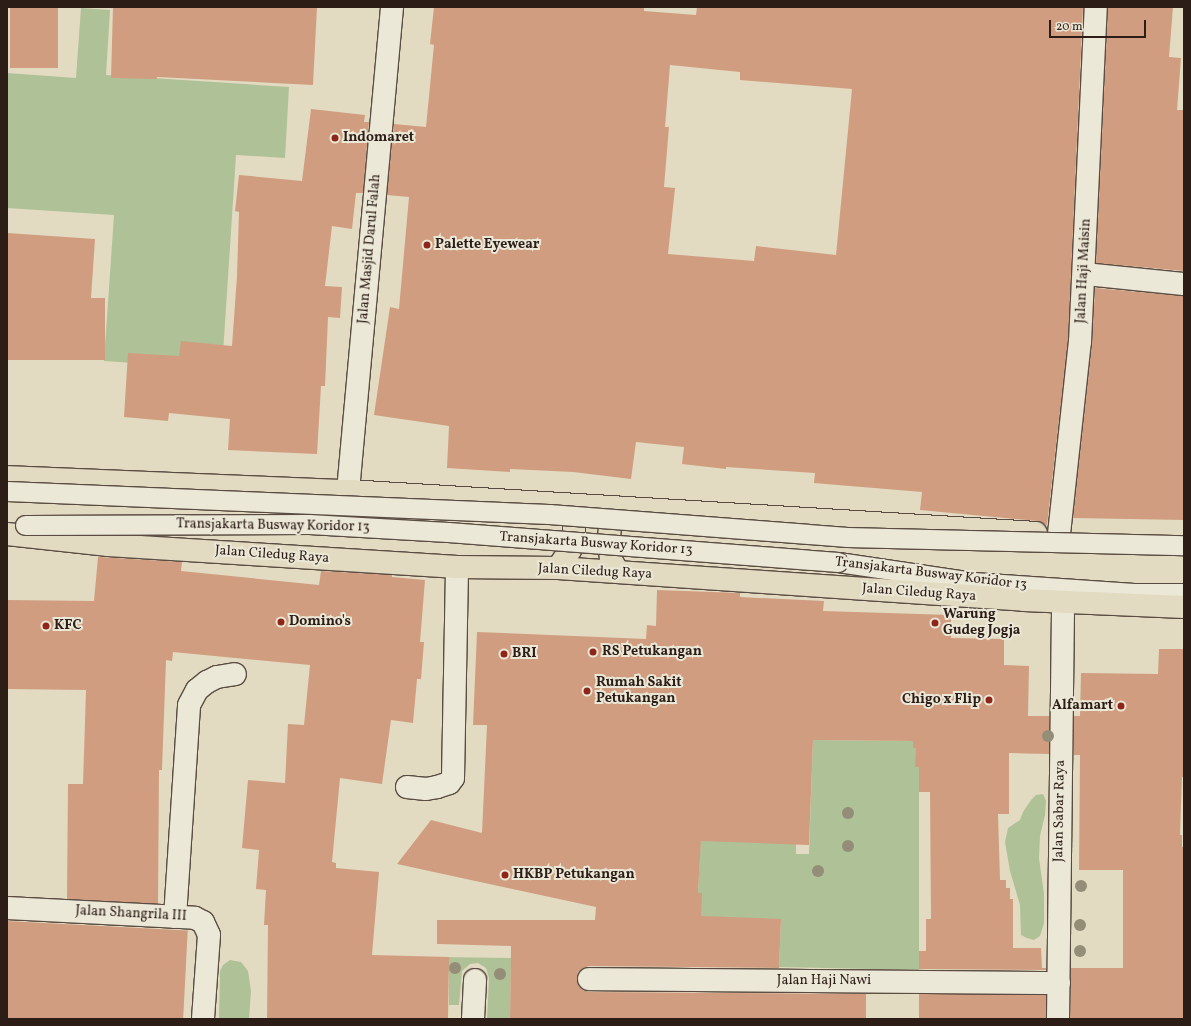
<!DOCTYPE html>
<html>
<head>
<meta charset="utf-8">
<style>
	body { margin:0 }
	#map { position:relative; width:1191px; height:1026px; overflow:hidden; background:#e2dbc1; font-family:Vollkorn,serif }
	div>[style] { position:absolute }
	.green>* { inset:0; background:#afc196 }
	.building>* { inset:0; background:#d09d80; transform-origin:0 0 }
	.roads { filter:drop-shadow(1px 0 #5a4c42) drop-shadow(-1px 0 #5a4c42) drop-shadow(0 1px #5a4c42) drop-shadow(0 -1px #5a4c42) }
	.service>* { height:19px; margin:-9.5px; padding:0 9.5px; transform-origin:9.5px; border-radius:9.5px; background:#ece8d7 }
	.minor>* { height:22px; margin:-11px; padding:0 11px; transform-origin:11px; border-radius:11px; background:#ece8d7 }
	.tertiary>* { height:22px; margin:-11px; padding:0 11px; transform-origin:11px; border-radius:11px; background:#ece8d7 }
	.primary>* { height:22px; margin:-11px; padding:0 11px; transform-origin:11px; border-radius:11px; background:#e2dbc1 }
	.bridges { filter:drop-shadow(1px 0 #5a4c42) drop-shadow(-1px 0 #5a4c42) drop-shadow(0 1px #5a4c42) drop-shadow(0 -1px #5a4c42) }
	.service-bridge>* { height:19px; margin:-9.5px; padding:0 9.5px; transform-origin:9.5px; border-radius:9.5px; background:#ece8d7 }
	.trees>* { width:12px; height:12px; margin:-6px; border-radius:50%; background:#948d78 }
	.dots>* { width:11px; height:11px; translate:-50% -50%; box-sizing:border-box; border:2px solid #ece8d7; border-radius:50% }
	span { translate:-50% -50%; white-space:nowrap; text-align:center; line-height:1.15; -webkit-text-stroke:4px #ece8d7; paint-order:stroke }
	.poi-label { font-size:14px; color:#2d1d17; font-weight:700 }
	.left { translate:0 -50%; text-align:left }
	.right { translate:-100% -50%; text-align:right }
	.street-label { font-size:14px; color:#2d1d17 }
	.frame { position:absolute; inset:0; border:8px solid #2d1d17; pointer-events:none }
	.scale { position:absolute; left:1049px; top:20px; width:97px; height:18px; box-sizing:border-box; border:2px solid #2d1d17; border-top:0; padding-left:5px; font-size:12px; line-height:14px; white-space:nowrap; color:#2d1d17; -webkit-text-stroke:3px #ece8d7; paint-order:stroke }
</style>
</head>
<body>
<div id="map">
	<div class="green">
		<i style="clip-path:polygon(81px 8px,110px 10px,106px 75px,289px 87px,285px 158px,236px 155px,222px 369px,104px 361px,114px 215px,7px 208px,7px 73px,76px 78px)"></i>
		<i style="clip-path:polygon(813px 740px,913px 741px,913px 748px,919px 748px,919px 970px,779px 967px,781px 920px,733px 959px,689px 904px,698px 893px,701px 835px,796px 844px,796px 854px,809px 854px)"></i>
		<i style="clip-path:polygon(1043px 794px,1046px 801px,1045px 815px,1040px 836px,1039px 858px,1044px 894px,1044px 923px,1040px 936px,1034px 940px,1027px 938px,1021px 935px,1020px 905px,1010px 871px,1005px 842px,1008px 828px,1020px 820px,1023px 812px,1031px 800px,1036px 795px)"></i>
		<i style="clip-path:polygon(441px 957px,511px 958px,510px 1019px,487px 1019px,489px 978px,486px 968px,478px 963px,470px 964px,462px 971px,459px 1005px,449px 1005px,449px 972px,441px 972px)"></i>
		<i style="clip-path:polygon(230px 960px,241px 962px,248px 971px,251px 991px,249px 1019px,219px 1019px,220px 971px,223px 965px)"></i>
	</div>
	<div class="building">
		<i style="left:10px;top:7px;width:48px;height:61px"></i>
		<i style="clip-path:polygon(113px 7px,317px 7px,313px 85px,157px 77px,157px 79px,111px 78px)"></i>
		<i style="clip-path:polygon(evenodd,434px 7px,644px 7px,644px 11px,696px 15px,697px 7px,1083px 7px,1068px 341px,1047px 525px,1037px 521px,920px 510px,922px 492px,814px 483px,815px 473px,726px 467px,726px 469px,682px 464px,684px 447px,636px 442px,631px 479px,573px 472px,510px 469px,510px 472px,447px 468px,449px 426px,374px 415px,390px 307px,399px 309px,409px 197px,387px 195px,394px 124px,426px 127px,434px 45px,430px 44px,434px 7px,670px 65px,740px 72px,740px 80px,852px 89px,836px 255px,756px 246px,754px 261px,668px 254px,675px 188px,664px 187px,669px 127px,665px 127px,670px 65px)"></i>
		<i style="clip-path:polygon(1108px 7px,1173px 7px,1169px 57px,1181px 58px,1177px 110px,1184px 110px,1184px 271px,1096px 263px)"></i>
		<i style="clip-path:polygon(311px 109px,365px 115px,364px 122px,369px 122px,363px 193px,356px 193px,352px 229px,332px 226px,325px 286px,342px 287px,340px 318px,328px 317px,325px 386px,321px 386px,317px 454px,228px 450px,230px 419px,169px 413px,168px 421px,124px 417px,128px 353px,179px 356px,181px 341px,232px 346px,237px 276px,239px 212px,235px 211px,239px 175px,302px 181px)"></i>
		<i style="clip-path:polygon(7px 233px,95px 239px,91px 298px,105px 298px,105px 360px,7px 360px)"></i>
		<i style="clip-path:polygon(1095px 288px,1184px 296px,1184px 520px,1073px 518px,1092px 343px)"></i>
		<i style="clip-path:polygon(98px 557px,182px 562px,181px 571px,319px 585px,321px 571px,392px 575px,392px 577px,425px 580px,420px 642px,424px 642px,421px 679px,417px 679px,413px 723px,391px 720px,382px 784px,340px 778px,332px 862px,336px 863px,336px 868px,379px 872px,372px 955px,449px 957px,448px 1019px,267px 1019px,268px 925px,264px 925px,266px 890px,256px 889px,259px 850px,242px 848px,248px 780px,285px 783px,288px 724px,304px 725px,310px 665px,173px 652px,172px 661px,166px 660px,162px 770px,159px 770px,158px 904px,67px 899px,68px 784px,83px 784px,86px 690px,7px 689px,7px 600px,94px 601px)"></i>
		<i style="clip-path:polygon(657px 590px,740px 593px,740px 597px,824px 601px,823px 611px,951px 615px,951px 638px,1004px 639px,1004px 665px,1029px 666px,1028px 716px,1049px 716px,1049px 754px,1009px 753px,1009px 814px,998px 814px,1000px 880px,1006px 880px,1006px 888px,1010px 888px,1010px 899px,1013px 899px,1013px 948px,1041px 948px,1042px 968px,1046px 968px,1046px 970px,919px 969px,919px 951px,926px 951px,926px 919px,931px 919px,930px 792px,919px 792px,919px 767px,915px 767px,916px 748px,913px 748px,913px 741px,813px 740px,809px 845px,701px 841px,698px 893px,702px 893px,701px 916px,781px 919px,779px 968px,589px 966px,583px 968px,578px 972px,577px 979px,578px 985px,582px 990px,589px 992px,866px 994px,866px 1019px,510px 1019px,511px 946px,437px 944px,437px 920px,595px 920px,596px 907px,397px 864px,431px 820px,482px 833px,487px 725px,473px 725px,477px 632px,646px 639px,647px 625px,656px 626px)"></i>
		<i style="clip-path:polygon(1159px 649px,1184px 649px,1184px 777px,1182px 777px,1180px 835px,1182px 835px,1182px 847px,1184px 847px,1184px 1019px,1070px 1019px,1071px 968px,1123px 968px,1123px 870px,1079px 870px,1080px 755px,1074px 755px,1074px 716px,1080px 716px,1081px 673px,1158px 674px)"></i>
		<i style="left:7px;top:921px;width:181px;height:98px;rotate:3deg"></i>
		<i style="left:919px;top:994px;width:127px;height:25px"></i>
	</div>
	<div class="roads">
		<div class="service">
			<i style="left:838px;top:562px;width:136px;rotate:8.4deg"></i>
			<i style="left:973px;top:582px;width:161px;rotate:3.9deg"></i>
			<i style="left:1134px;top:593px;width:50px"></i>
		</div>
		<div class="minor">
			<i style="left:1085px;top:274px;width:100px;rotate:5.8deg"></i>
			<i style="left:1059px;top:534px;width:193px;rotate:-83.8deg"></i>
			<i style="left:1080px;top:342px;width:335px;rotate:-87.3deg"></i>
			<i style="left:407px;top:787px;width:19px;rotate:6deg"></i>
			<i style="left:426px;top:789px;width:11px;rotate:-10deg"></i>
			<i style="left:437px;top:787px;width:13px;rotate:-18deg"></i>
			<i style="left:449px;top:783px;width:6px;rotate:-51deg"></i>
			<i style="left:453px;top:778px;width:211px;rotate:-88.9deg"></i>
			<i style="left:7px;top:908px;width:188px;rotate:3deg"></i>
			<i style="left:195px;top:918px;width:9px;rotate:27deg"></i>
			<i style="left:203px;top:922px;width:14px;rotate:65deg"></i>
			<i style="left:209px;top:935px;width:84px;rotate:94.1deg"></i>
			<i style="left:175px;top:917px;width:212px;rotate:-86.2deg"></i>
			<i style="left:189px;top:705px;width:17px;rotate:-62deg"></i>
			<i style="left:197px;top:690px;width:13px;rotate:-39deg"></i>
			<i style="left:207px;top:682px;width:11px;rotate:-27deg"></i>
			<i style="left:217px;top:677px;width:18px;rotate:-9deg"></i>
			<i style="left:589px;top:979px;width:470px;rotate:0.5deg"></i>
			<i style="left:473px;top:1019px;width:39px;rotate:-87deg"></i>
			<i style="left:1058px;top:1019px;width:417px;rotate:-89.3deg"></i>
		</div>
		<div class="tertiary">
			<i style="left:348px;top:491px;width:486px;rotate:-84.8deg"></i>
		</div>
		<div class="primary">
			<i style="left:7px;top:477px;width:341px;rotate:2.4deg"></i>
			<i style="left:348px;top:491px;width:689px;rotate:3.49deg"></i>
			<i style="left:7px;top:534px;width:102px;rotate:6.2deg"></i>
			<i style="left:108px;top:545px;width:350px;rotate:3.6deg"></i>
			<i style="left:457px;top:567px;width:101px;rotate:0.6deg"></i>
			<i style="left:558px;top:568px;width:467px;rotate:3.9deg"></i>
			<i style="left:1024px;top:600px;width:160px;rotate:2.5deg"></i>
			<i style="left:558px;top:568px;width:22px;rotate:-56deg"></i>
			<i style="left:570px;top:550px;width:14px;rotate:-73deg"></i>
			<i style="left:574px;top:537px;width:23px;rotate:-90deg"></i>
			<i style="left:574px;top:514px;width:11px;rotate:-124deg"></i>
			<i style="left:618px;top:572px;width:14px;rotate:-120deg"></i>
			<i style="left:611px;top:560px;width:22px;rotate:-95deg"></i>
			<i style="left:609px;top:538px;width:11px;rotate:-85deg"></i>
			<i style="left:610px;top:527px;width:15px;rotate:-74deg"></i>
			<i style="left:614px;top:513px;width:8px;rotate:-40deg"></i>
		</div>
	</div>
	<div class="bridges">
		<div class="service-bridge">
			<i style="left:7px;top:491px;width:542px;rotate:2.43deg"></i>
			<i style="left:549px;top:514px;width:299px;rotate:4.4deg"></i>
			<i style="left:847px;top:537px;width:337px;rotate:1.4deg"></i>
			<i style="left:25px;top:525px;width:284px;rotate:-0.2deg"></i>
			<i style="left:309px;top:524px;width:139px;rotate:3.3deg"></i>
			<i style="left:448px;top:532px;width:391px;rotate:4.4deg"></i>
		</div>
	</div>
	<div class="trees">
		<i style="left:1048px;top:736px"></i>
		<i style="left:848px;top:813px"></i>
		<i style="left:848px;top:846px"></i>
		<i style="left:818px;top:871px"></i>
		<i style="left:1081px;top:886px"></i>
		<i style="left:1080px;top:925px"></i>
		<i style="left:1080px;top:951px"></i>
		<i style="left:455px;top:968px"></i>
		<i style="left:500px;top:974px"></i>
	</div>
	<div class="dots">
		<i style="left:335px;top:138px;background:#8f2418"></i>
		<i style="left:427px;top:245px;background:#8f2418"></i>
		<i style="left:281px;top:622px;background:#8f2418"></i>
		<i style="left:935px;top:623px;background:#8f2418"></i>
		<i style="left:46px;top:626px;background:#8f2418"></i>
		<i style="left:593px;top:652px;background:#8f2418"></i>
		<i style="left:504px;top:654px;background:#8f2418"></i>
		<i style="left:587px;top:691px;background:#8f2418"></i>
		<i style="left:989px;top:700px;background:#8f2418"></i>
		<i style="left:1121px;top:706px;background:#8f2418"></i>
		<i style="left:505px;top:875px;background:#8f2418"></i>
	</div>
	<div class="poi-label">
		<span class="left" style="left:343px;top:138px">Indomaret</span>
		<span class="left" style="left:435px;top:245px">Palette Eyewear</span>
		<span class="left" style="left:943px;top:623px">Warung<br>Gudeg Jogja</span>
		<span class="left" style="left:289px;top:622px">Domino's</span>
		<span class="left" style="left:54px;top:626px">KFC</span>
		<span class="left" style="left:602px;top:652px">RS Petukangan</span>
		<span class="left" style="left:512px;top:654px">BRI</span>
		<span class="left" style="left:596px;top:691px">Rumah Sakit<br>Petukangan</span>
		<span class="right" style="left:981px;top:700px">Chigo x Flip</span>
		<span class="right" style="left:1113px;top:706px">Alfamart</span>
		<span class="left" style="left:513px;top:875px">HKBP Petukangan</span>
	</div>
	<div class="street-label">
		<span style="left:370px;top:249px;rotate:-85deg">Jalan Masjid Darul Falah</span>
		<span style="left:1084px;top:271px;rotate:-87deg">Jalan Haji Maisin</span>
		<span style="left:273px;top:526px;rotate:1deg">Transjakarta Busway Koridor 13</span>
		<span style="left:596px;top:544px;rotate:4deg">Transjakarta Busway Koridor 13</span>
		<span style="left:272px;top:555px;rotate:4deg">Jalan Ciledug Raya</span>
		<span style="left:595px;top:572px;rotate:3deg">Jalan Ciledug Raya</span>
		<span style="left:931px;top:574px;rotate:7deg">Transjakarta Busway Koridor 13</span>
		<span style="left:919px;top:593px;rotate:4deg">Jalan Ciledug Raya</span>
		<span style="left:1060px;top:811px;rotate:-89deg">Jalan Sabar Raya</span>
		<span style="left:131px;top:914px;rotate:3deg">Jalan Shangrila III</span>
		<span style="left:824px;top:981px">Jalan Haji Nawi</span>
	</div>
	<div class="frame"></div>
	<div class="scale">20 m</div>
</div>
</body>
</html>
